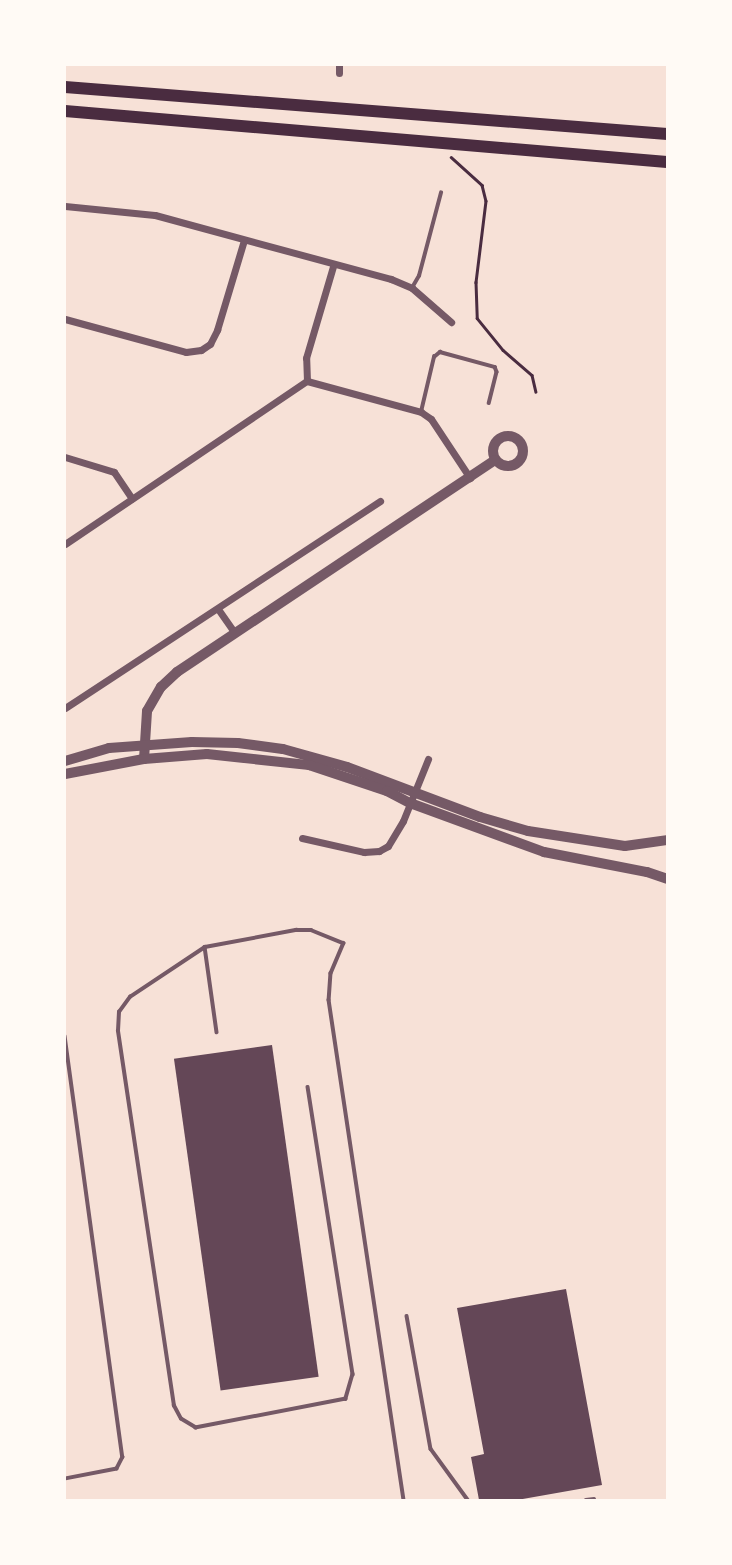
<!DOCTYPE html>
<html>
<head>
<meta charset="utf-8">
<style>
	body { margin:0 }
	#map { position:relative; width:732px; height:1565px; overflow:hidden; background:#f7e1d7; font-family:"Work Sans",sans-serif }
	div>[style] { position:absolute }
	.building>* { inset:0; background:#644757; transform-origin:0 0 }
	.path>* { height:2.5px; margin:-1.25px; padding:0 1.25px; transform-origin:1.25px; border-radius:1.25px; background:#4a2c40 }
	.service>* { height:3.5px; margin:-1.75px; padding:0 1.75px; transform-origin:1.75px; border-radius:1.75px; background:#755966 }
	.minor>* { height:7px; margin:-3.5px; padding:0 3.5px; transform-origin:3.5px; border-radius:3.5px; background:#755966 }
	.tertiary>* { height:10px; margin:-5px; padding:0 5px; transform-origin:5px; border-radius:5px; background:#755966 }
	.tertiary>.ring { margin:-5px; padding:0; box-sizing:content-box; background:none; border:10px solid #755966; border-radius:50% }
	.primary>* { height:12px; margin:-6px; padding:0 6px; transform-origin:6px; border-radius:6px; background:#4a2c40 }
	span { translate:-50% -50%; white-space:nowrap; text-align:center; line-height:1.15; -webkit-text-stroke:7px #fffaf5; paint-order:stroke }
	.frame { position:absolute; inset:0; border:66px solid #fffaf5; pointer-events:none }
</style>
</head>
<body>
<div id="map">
	<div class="building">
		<i style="left:272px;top:1045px;width:335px;height:99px;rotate:82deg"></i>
		<i style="clip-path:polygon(566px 1289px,602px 1485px,517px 1500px,479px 1500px,471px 1457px,484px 1454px,457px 1308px)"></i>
	</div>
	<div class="path">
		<i style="left:451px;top:157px;width:42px;rotate:42.1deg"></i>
		<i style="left:482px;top:185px;width:16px;rotate:76deg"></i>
		<i style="left:486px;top:201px;width:82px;rotate:97deg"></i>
		<i style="left:476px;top:282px;width:36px;rotate:88deg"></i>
		<i style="left:477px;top:318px;width:41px;rotate:50.9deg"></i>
		<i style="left:503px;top:350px;width:38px;rotate:41deg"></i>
		<i style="left:532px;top:375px;width:17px;rotate:77deg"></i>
	</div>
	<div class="service">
		<i style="left:412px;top:288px;width:14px;rotate:-60deg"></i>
		<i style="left:419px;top:276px;width:86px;rotate:-75.2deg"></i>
		<i style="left:421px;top:412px;width:57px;rotate:-76.7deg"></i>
		<i style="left:434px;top:357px;width:8px;rotate:-40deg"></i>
		<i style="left:440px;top:352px;width:57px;rotate:15.3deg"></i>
		<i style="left:495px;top:367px;width:5px;rotate:68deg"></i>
		<i style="left:497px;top:372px;width:32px;rotate:104deg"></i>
		<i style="left:205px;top:947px;width:86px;rotate:82deg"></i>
		<i style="left:65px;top:1036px;width:425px;rotate:82.2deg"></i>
		<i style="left:123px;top:1457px;width:13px;rotate:117deg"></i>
		<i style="left:117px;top:1469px;width:53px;rotate:169.1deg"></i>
		<i style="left:308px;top:1087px;width:291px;rotate:81.1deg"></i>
		<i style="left:353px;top:1374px;width:26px;rotate:106deg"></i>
		<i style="left:346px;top:1399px;width:153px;rotate:169.1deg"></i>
		<i style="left:196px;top:1428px;width:17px;rotate:-149deg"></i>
		<i style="left:181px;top:1419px;width:15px;rotate:-118deg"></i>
		<i style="left:174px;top:1406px;width:379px;rotate:-98.5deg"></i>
		<i style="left:118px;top:1031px;width:19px;rotate:-87deg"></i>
		<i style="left:119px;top:1012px;width:19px;rotate:-54deg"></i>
		<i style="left:130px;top:997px;width:90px;rotate:-33.7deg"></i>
		<i style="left:205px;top:947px;width:93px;rotate:-10.6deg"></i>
		<i style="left:296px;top:930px;width:15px"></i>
		<i style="left:311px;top:930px;width:35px;rotate:22deg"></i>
		<i style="left:344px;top:943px;width:33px;rotate:113deg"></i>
		<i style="left:331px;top:973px;width:27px;rotate:94deg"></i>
		<i style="left:329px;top:1000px;width:506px;rotate:81.47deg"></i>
		<i style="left:407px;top:1316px;width:135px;rotate:79.8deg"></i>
		<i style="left:431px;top:1449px;width:63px;rotate:54deg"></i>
		<i style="left:586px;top:1500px;width:8px;rotate:-7deg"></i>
	</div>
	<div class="minor">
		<i style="left:339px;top:65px;width:8px;rotate:90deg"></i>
		<i style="left:65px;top:206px;width:90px;rotate:5.7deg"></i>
		<i style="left:155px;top:215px;width:245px;rotate:15.2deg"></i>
		<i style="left:391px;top:279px;width:23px;rotate:23deg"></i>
		<i style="left:412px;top:288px;width:52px;rotate:41.1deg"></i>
		<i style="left:65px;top:319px;width:125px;rotate:15.3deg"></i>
		<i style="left:186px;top:352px;width:15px;rotate:-8deg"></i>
		<i style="left:201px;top:350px;width:11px;rotate:-34deg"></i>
		<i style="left:210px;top:344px;width:16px;rotate:-63deg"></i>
		<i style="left:217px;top:330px;width:94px;rotate:-73.3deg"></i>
		<i style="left:307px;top:381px;width:23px;rotate:-92deg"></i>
		<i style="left:306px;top:358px;width:96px;rotate:-73.6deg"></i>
		<i style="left:65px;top:457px;width:51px;rotate:17deg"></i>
		<i style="left:114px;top:472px;width:32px;rotate:56deg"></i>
		<i style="left:65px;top:544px;width:292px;rotate:-34deg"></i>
		<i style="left:307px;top:381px;width:118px;rotate:15.2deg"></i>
		<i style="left:421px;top:412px;width:12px;rotate:35deg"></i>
		<i style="left:431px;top:419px;width:71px;rotate:56.5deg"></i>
		<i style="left:218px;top:609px;width:29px;rotate:55deg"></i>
		<i style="left:65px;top:708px;width:377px;rotate:-33.3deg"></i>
		<i style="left:302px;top:838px;width:64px;rotate:12.7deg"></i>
		<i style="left:364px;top:852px;width:15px;rotate:-4deg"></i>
		<i style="left:379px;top:851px;width:10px;rotate:-29deg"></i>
		<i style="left:388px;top:846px;width:29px;rotate:-59deg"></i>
		<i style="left:403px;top:821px;width:67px;rotate:-68deg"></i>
	</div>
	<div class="tertiary">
		<i class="ring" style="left:493px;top:436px;width:20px;height:20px"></i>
		<i style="left:144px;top:759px;width:48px;rotate:-86.4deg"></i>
		<i style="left:147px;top:711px;width:28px;rotate:-60deg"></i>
		<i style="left:161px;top:687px;width:22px;rotate:-43deg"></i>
		<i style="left:177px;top:672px;width:382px;rotate:-33.7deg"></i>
		<i style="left:65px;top:761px;width:46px;rotate:-16.5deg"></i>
		<i style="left:109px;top:748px;width:83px;rotate:-4.1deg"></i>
		<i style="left:192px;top:742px;width:46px;rotate:1.2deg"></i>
		<i style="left:238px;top:743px;width:45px;rotate:7.6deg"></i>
		<i style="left:283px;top:749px;width:66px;rotate:15.7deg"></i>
		<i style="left:347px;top:767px;width:142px;rotate:20.6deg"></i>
		<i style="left:480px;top:817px;width:50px;rotate:16.3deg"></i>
		<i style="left:528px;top:831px;width:98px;rotate:8.8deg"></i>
		<i style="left:625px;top:846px;width:42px;rotate:-8.1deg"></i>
		<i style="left:65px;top:774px;width:80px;rotate:-10.8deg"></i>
		<i style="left:144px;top:759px;width:63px;rotate:-4.5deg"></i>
		<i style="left:207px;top:754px;width:103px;rotate:6.2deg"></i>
		<i style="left:309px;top:765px;width:82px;rotate:18.4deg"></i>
		<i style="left:387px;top:791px;width:26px;rotate:28deg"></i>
		<i style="left:410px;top:803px;width:143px;rotate:20.1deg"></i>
		<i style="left:544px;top:852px;width:105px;rotate:11deg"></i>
		<i style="left:647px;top:872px;width:21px;rotate:19deg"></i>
	</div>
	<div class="primary">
		<i style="left:65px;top:87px;width:604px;rotate:4.46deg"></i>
		<i style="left:65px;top:111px;width:604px;rotate:4.84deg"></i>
	</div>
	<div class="frame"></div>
</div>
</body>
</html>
